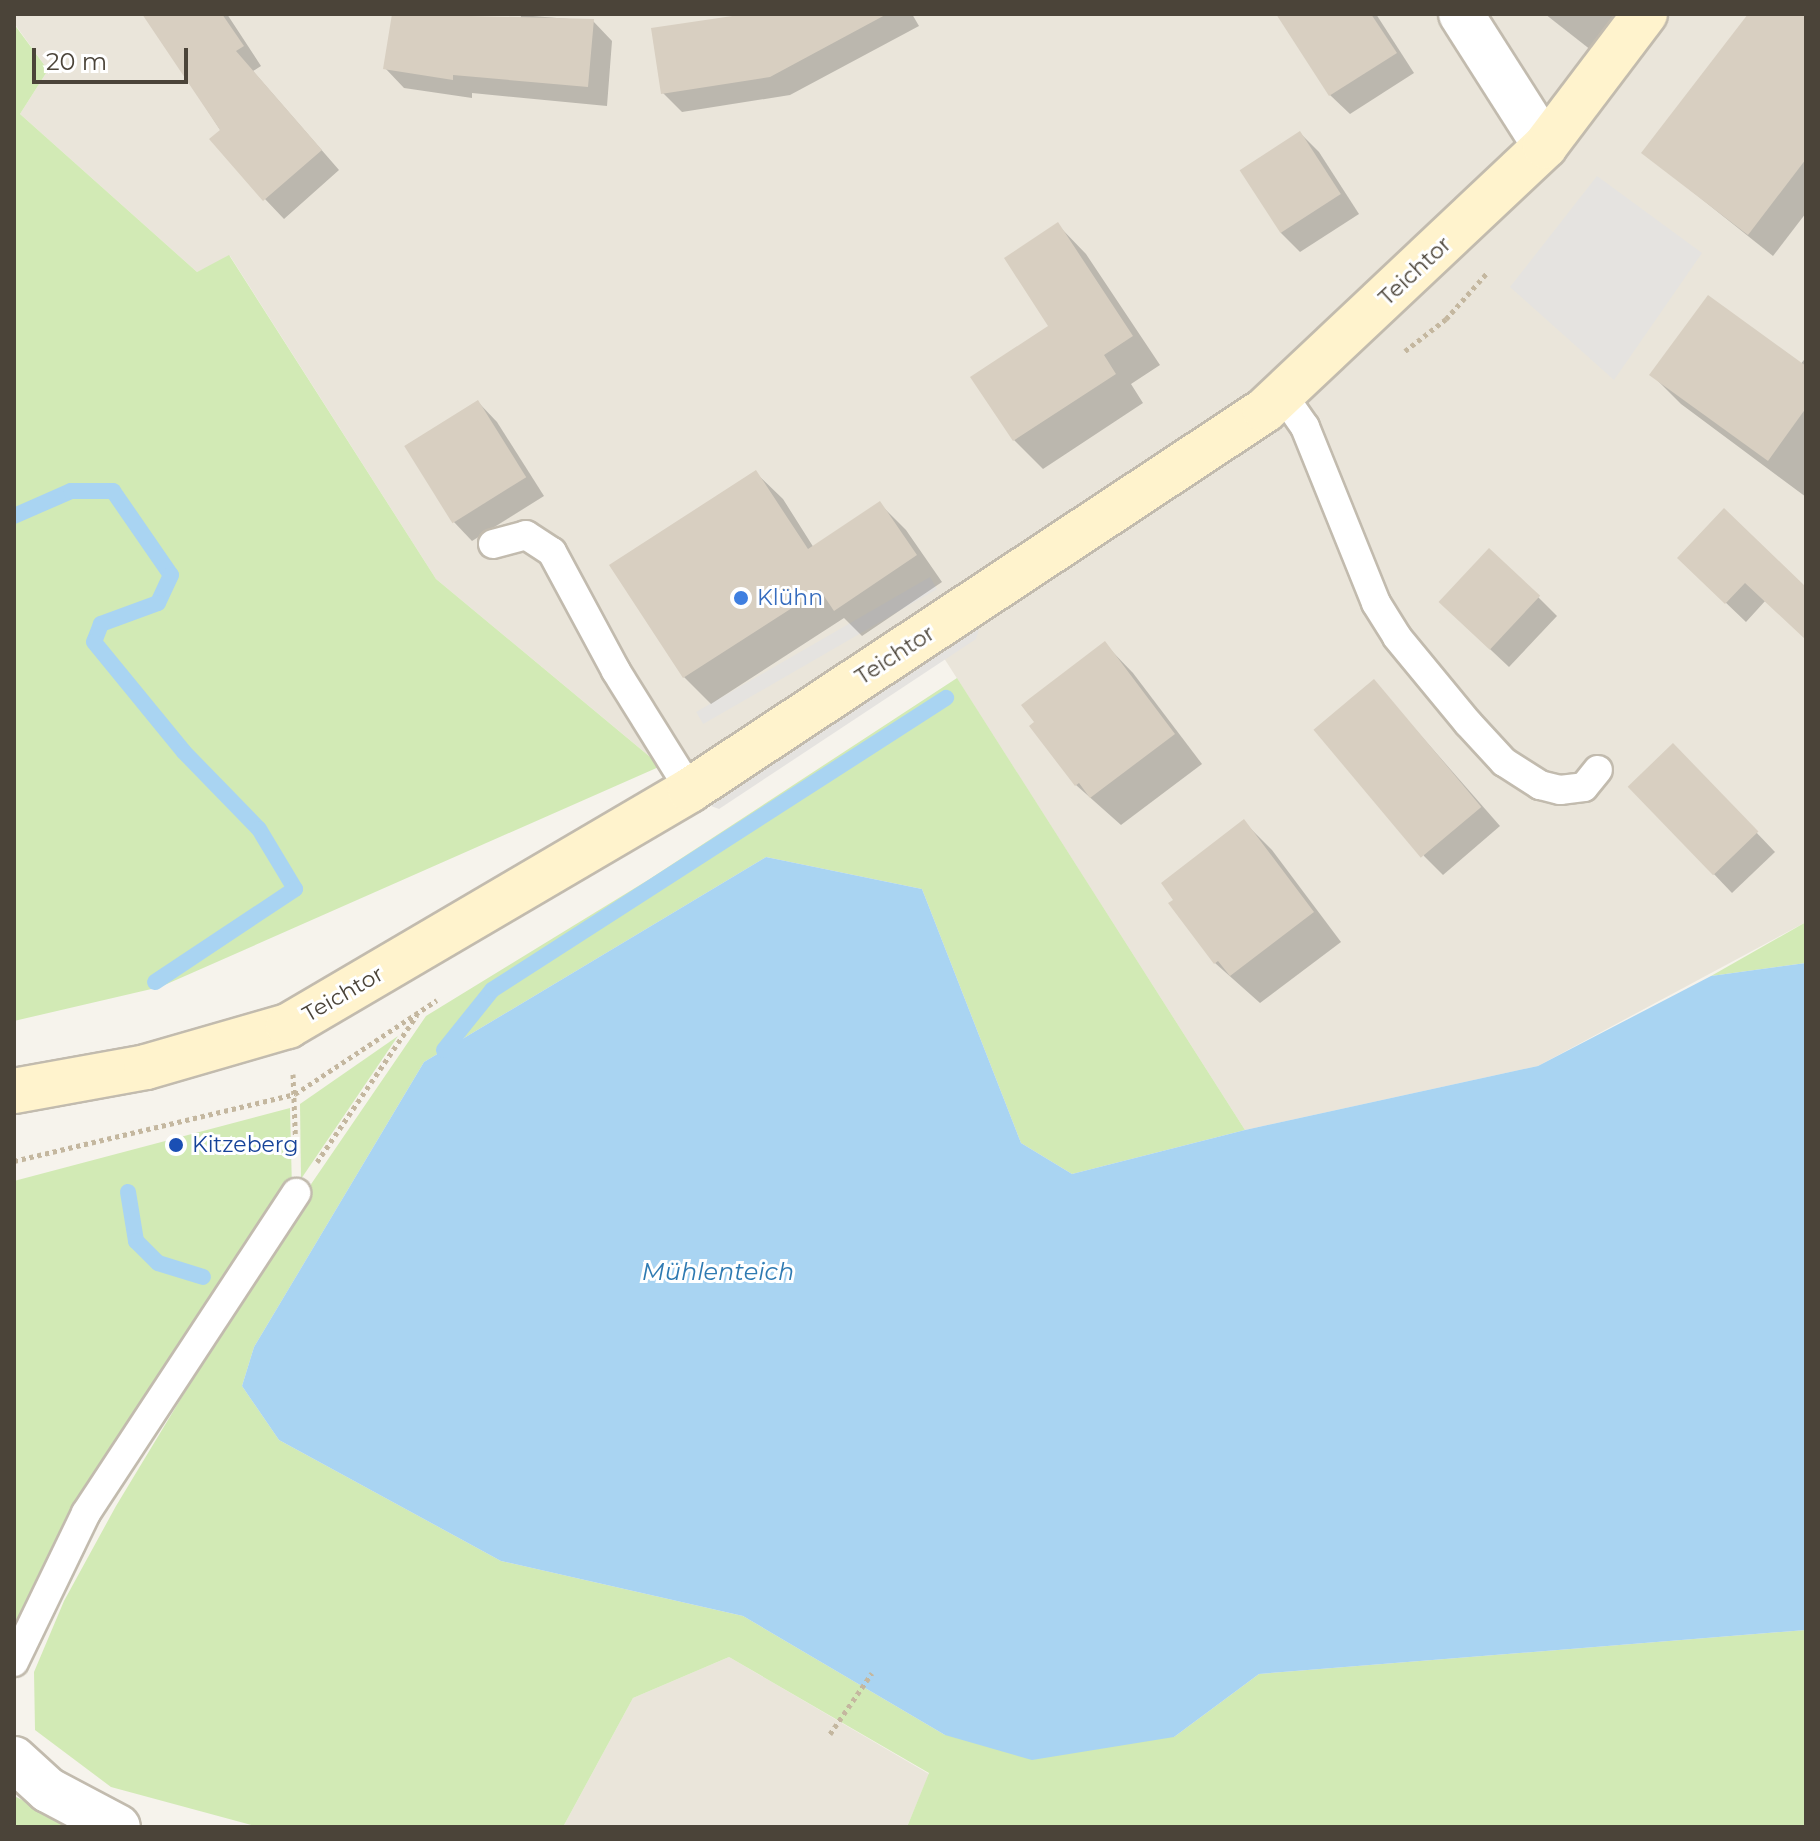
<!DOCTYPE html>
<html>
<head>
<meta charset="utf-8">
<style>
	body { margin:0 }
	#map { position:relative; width:1820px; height:1841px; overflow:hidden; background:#f6f3ec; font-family:Montserrat,sans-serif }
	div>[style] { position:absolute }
	.residential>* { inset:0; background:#eae5da }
	.green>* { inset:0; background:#d2eab5 }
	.parking>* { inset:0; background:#e5e3e0; transform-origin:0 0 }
	.water>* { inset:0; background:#a9d4f2 }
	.shadow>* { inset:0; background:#0003 }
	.stream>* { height:16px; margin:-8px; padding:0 8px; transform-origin:8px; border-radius:8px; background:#a9d4f2 }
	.building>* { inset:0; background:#d8cfc1; transform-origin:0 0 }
	.path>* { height:5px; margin-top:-2.5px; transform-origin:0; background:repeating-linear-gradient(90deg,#c4b79f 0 4px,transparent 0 8px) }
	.roads { filter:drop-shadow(2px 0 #c2bbae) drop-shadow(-2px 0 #c2bbae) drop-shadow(0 2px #c2bbae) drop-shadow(0 -2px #c2bbae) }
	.lane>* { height:28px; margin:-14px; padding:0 14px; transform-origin:14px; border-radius:14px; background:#fff }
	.street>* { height:44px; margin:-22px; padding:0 22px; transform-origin:22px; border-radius:22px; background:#fff }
	.secondary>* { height:44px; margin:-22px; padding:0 22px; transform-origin:22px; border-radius:22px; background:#fff3cd }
	.dots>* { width:22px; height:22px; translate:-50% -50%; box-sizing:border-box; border:4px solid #fff; border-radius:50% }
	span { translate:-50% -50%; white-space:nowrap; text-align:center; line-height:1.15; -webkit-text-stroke:6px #fff; paint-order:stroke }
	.street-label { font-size:22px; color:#4b4439 }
	.shop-label { font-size:22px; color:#366cbe }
	.left { translate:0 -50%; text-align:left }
	.transit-label { font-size:22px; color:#164399 }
	.water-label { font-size:24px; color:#2e7ab2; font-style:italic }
	.frame { position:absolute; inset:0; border:16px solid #4b4439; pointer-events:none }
	.scale { position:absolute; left:32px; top:48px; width:156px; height:36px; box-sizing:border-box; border:4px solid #4b4439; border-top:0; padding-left:10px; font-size:24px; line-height:28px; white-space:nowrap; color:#4b4439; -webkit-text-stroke:6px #fff; paint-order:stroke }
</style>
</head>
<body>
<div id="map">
	<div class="residential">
		<i style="clip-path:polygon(14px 14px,1806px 14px,1806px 922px,1538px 1066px,1245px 1130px,928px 633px,690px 790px,436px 579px,230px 256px,197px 272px,20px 114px,48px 70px,14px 23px)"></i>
		<i style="clip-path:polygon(729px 1657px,929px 1774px,907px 1827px,563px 1827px,633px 1698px)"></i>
	</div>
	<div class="green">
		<i style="clip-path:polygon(14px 24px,48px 70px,20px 114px,197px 272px,229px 255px,436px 579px,661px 766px,160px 987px,14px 1021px)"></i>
		<i style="clip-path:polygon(957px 678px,1245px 1130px,1072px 1174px,1021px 1143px,922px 889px,766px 857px,424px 1062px,254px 1347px,242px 1386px,279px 1440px,501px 1561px,743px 1616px,945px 1735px,1174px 1737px,1259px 1674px,1806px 1630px,1806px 1827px,907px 1827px,929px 1773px,729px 1657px,633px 1698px,563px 1827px,259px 1827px,111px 1787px,35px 1730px,34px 1672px,64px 1601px,116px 1506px,305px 1193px,426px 1016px,648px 880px)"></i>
		<i style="clip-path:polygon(1806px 922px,1806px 963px,1711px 976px)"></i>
		<i style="clip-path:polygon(398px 1036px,301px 1179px,300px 1104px)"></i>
		<i style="clip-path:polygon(290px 1108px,292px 1189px,14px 1643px,14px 1181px)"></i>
		<i style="clip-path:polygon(14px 1796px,78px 1827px,14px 1827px)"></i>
	</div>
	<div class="parking">
		<i style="clip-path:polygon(1597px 176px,1702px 253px,1614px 380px,1510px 287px)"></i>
		<i style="left:930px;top:577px;width:14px;height:270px;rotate:60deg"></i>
		<i style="clip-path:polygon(981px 623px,976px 639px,719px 809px,703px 803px)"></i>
	</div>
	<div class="water">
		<i style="clip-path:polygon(766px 857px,922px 889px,1021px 1143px,1072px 1174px,1245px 1130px,1538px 1066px,1711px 976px,1806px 963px,1806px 1630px,1259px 1674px,1174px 1737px,1032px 1760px,945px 1735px,743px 1616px,501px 1561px,279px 1440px,242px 1386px,254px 1347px,424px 1062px)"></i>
	</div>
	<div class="shadow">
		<i style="clip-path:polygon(145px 14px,227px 14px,261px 66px,253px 71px,339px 170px,284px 219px,265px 199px)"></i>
		<i style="clip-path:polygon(394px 14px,451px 14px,520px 25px,521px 15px,593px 21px,612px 41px,607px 106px,472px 93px,472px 98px,404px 88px,385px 68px)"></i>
		<i style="clip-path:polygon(749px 14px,912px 14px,919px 26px,790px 95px,682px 112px,663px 93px)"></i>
		<i style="clip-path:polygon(1278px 14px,1376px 14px,1414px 73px,1350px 114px,1330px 95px)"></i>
		<i style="clip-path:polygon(1545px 14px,1627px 14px,1596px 54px)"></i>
		<i style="clip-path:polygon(1752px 14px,1806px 14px,1806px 213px,1773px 256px,1644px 153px)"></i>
		<i style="clip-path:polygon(1300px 133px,1319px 152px,1359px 214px,1300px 252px,1281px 233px)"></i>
		<i style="clip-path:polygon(1058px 225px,1086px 254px,1160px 365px,1131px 384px,1143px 403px,1043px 469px,1014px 440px,1050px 326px)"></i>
		<i style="clip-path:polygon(1806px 357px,1806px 497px,1681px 404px,1652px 375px,1801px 364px)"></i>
		<i style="clip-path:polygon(478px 402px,497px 422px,544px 496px,472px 541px,453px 521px)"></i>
		<i style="clip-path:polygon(756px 473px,783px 499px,814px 548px,879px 503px,906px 530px,942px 582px,862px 636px,844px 618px,711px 704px,684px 677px)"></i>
		<i style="clip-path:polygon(1699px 577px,1806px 590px,1806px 639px,1766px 600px,1746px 622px)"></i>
		<i style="clip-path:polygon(1538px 597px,1557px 616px,1509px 667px,1459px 620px)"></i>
		<i style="clip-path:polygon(1105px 644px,1133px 673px,1202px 764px,1121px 825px,1076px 785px)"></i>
		<i style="clip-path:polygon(1374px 682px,1500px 826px,1443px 875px,1424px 856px)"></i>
		<i style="clip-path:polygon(1692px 765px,1775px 852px,1732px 893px,1630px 786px)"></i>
		<i style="clip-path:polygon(1244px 822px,1272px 850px,1341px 942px,1260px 1003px,1215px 963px)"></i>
	</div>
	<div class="stream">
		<i style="left:14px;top:516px;width:62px;rotate:-23.7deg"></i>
		<i style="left:71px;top:491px;width:42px"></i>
		<i style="left:113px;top:491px;width:102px;rotate:55.4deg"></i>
		<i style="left:171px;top:575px;width:31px;rotate:115deg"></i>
		<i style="left:158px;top:603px;width:61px;rotate:159.8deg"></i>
		<i style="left:101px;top:624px;width:19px;rotate:111deg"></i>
		<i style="left:94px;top:642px;width:142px;rotate:50.7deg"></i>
		<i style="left:184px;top:752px;width:107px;rotate:45.8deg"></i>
		<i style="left:259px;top:829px;width:70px;rotate:59deg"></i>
		<i style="left:295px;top:889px;width:168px;rotate:146.4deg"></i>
		<i style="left:444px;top:1050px;width:77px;rotate:-51.3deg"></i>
		<i style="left:492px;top:990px;width:540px;rotate:-32.75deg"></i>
		<i style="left:128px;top:1192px;width:50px;rotate:80.7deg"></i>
		<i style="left:136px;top:1241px;width:31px;rotate:45deg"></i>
		<i style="left:158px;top:1263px;width:47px;rotate:17.3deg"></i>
	</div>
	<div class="building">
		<i style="clip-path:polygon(142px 14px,222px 14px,244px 46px,236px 51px,322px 150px,263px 201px,209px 139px,220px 130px)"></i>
		<i style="clip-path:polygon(392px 14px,594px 19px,588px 87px,453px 75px,453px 80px,383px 69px)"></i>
		<i style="clip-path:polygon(746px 14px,887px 14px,770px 77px,661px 94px,651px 28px)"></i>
		<i style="clip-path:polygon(1276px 14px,1371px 14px,1397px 53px,1329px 96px)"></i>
		<i style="clip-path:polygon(1748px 14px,1806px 14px,1806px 159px,1748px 235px,1641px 153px)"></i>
		<i style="left:1300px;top:131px;width:75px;height:72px;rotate:57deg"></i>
		<i style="clip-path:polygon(1058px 222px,1133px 336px,1104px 355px,1116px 374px,1013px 441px,970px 377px,1048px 326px,1004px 258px)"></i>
		<i style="clip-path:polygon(1708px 295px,1806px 366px,1806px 408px,1768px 461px,1649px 375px)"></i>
		<i style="left:478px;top:400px;width:91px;height:87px;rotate:58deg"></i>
		<i style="clip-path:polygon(756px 470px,808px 549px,880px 501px,917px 555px,834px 611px,820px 590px,683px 678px,609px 565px)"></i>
		<i style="clip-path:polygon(1724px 508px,1806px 587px,1806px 640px,1745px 583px,1725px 604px,1677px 558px)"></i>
		<i style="left:1489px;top:548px;width:70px;height:74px;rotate:43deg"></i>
		<i style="clip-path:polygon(1105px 641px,1175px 734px,1090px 798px,1079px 783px,1075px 786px,1029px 726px,1034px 722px,1021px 705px)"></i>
		<i style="left:1374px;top:679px;width:167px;height:79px;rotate:50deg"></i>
		<i style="left:1673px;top:743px;width:123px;height:63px;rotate:46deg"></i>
		<i style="clip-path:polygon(1244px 819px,1314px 912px,1230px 976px,1218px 961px,1214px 964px,1168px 903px,1173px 900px,1161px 883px)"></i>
	</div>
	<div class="path">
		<i style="left:1405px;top:351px;width:52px;rotate:-38deg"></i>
		<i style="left:1446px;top:319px;width:62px;rotate:-48.3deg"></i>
		<i style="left:293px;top:1074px;width:78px;rotate:87.8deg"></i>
		<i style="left:14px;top:1161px;width:289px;rotate:-13.4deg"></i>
		<i style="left:295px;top:1094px;width:170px;rotate:-33.5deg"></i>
		<i style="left:317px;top:1162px;width:178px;rotate:-55.8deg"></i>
		<i style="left:830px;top:1734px;width:74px;rotate:-55.5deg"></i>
	</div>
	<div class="roads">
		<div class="lane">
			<i style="left:1282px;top:394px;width:40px;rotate:55.1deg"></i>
			<i style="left:1305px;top:427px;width:190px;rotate:68deg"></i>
			<i style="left:1376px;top:603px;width:40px;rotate:58deg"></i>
			<i style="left:1397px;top:637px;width:112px;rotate:50.5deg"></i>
			<i style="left:1468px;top:723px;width:53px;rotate:47.3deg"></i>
			<i style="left:1504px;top:762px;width:43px;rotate:32.6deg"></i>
			<i style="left:1540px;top:785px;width:21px;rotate:14deg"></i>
			<i style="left:1560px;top:790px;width:24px;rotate:-7deg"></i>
			<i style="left:1584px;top:787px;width:22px;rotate:-51deg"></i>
			<i style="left:493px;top:544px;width:34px;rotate:-15deg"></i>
			<i style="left:526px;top:535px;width:31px;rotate:33deg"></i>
			<i style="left:552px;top:552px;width:135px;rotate:61.7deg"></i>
			<i style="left:616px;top:671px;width:140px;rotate:58.1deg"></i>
			<i style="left:14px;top:1662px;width:165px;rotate:-64.2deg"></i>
			<i style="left:86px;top:1513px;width:383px;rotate:-56.7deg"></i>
		</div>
		<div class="street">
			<i style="left:1461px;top:14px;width:156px;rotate:57.5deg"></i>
			<i style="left:14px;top:1759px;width:46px;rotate:42.4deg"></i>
			<i style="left:48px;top:1790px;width:79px;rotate:27.9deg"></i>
		</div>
		<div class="secondary">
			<i style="left:14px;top:1091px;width:134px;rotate:-10.3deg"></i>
			<i style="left:146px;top:1067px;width:148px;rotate:-16.1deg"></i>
			<i style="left:288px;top:1026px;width:466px;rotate:-30.4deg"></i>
			<i style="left:690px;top:790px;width:689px;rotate:-33.46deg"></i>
			<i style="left:1265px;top:410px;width:385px;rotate:-43.3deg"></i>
			<i style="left:1545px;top:146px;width:166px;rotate:-52.9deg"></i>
		</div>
	</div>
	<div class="dots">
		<i style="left:741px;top:598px;background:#3f7fe0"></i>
		<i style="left:176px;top:1145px;background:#1a4fb4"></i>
	</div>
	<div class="street-label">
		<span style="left:1415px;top:271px;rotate:-43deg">Teichtor</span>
		<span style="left:895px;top:655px;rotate:-33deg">Teichtor</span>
		<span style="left:343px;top:994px;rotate:-30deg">Teichtor</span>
	</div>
	<div class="shop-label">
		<span class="left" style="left:757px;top:598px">Klühn</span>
	</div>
	<div class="transit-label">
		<span class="left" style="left:192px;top:1145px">Kitzeberg</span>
	</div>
	<div class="water-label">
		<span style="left:718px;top:1272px">Mühlenteich</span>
	</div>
	<div class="frame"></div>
	<div class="scale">20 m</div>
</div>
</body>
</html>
